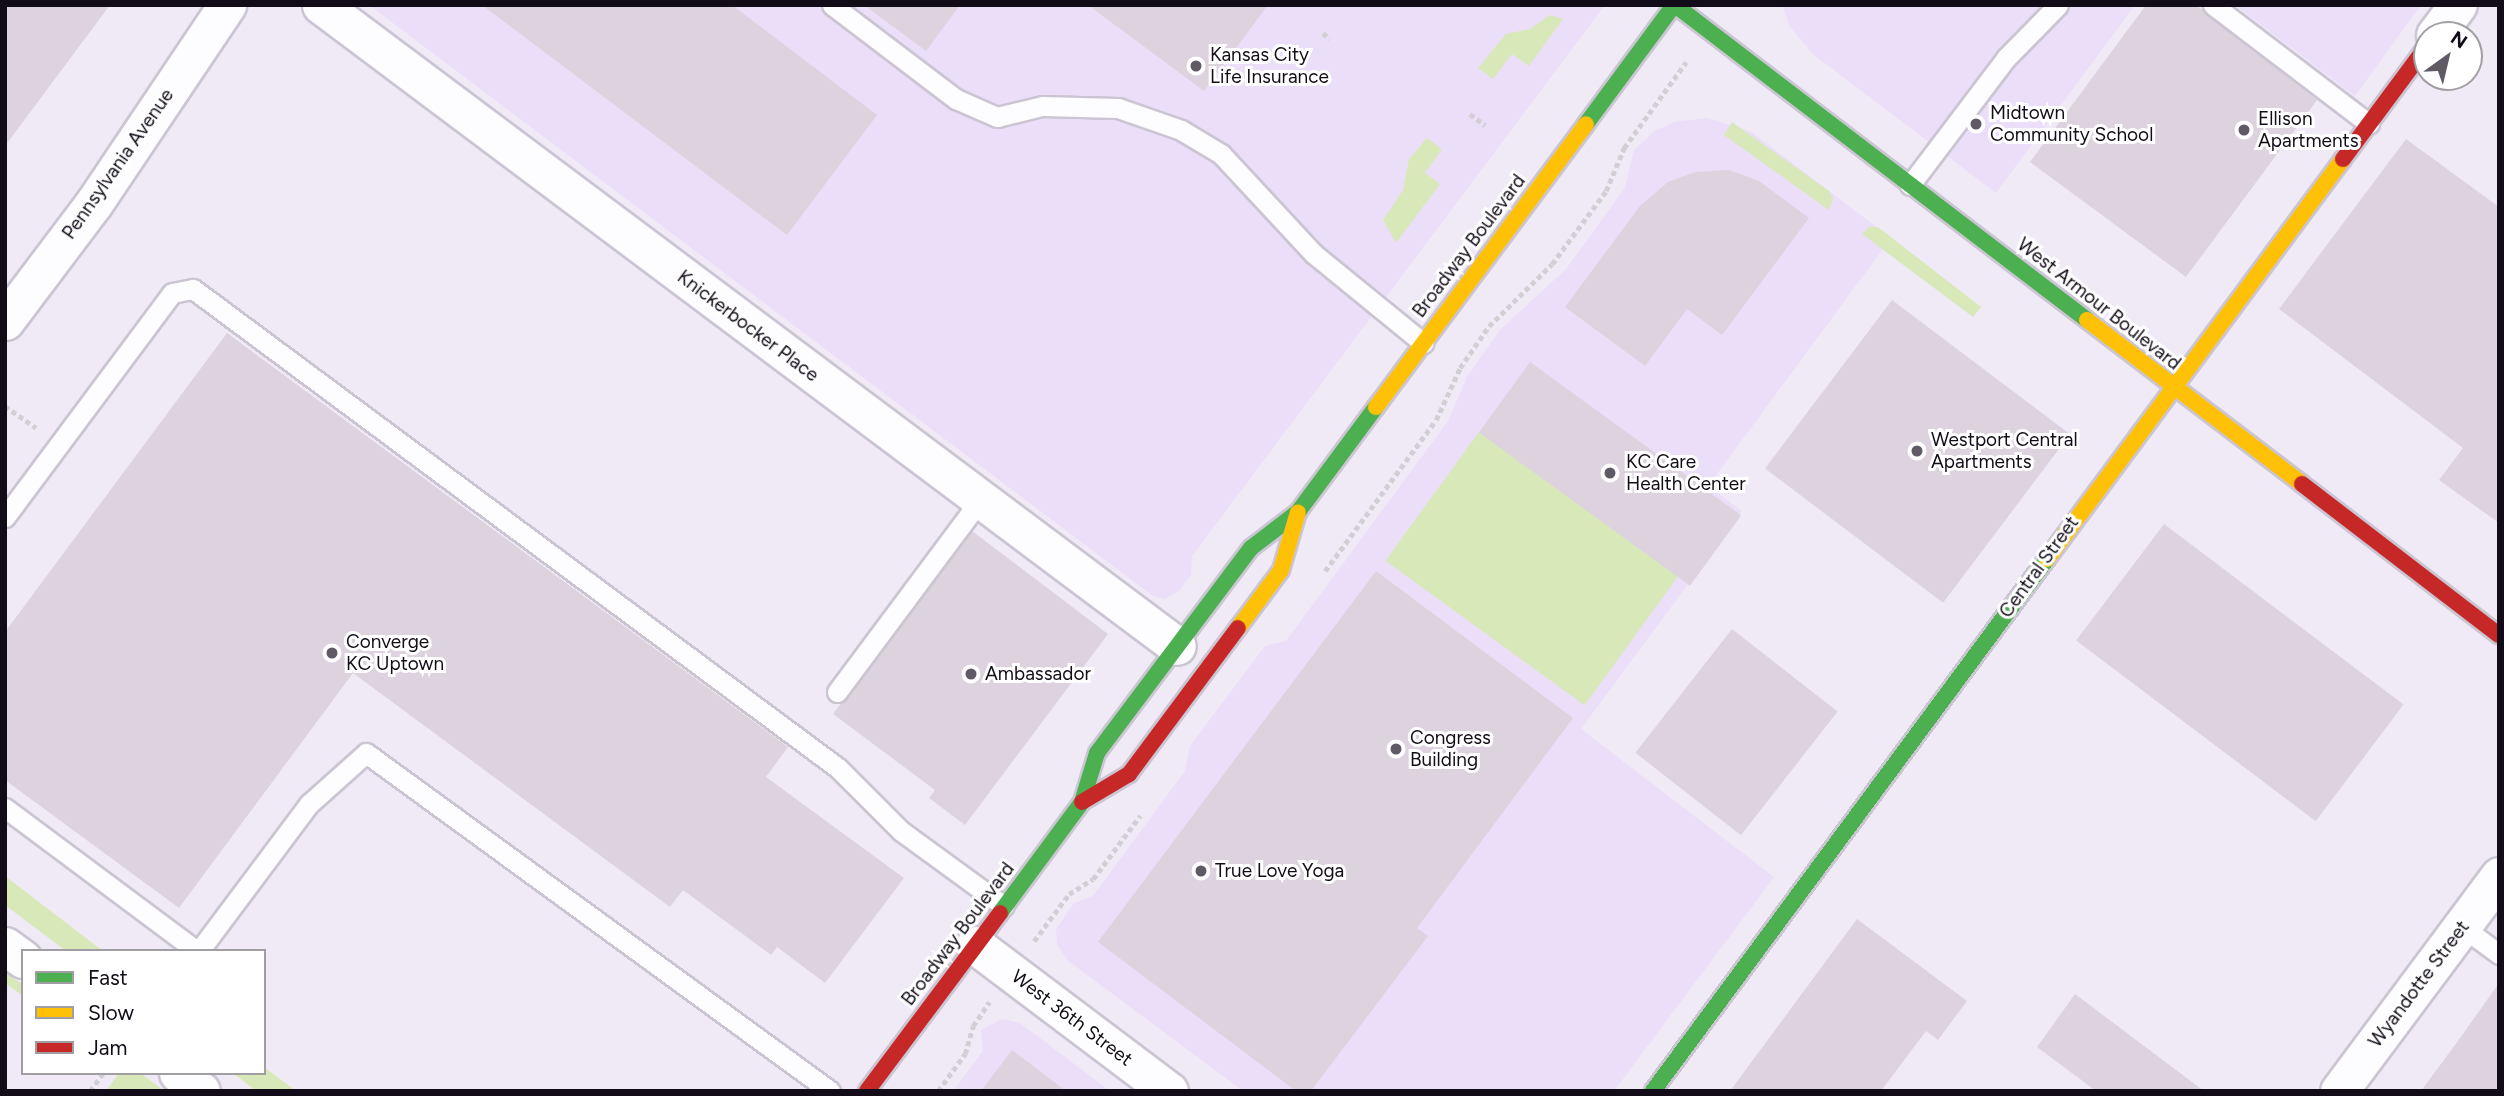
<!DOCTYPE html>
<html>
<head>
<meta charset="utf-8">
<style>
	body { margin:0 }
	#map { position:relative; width:2504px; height:1096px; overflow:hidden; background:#f0eaf7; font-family:Figtree,sans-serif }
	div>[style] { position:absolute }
	.built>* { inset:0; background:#eadef9 }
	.green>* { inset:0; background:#d8e8b9; transform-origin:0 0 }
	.building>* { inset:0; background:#dcd3df; transform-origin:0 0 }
	.path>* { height:4.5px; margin-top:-2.25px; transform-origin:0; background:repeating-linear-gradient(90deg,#d1cfd3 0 5px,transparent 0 8.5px) }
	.roads { filter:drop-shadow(2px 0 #cbc5d3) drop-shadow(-2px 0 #cbc5d3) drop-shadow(0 2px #cbc5d3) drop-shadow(0 -2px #cbc5d3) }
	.lane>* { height:19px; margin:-9.5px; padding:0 9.5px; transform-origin:9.5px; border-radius:9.5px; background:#fdfcfe }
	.street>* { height:37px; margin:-18.5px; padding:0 18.5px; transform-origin:18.5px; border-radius:18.5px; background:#fdfcfe }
	.fast>* { height:16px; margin:-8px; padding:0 8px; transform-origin:8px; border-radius:8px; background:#4caf50 }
	.slow>* { height:16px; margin:-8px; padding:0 8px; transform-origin:8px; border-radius:8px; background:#ffc107 }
	.jam>* { height:16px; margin:-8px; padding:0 8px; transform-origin:8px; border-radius:8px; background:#c62828 }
	.dots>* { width:19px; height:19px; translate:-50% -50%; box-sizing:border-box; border:4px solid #fff; border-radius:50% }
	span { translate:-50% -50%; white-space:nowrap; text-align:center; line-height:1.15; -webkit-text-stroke:6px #fff; paint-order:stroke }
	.poi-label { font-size:19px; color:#120c19 }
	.left { translate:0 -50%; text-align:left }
	.street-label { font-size:19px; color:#120c19 }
	.frame { position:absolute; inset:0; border:7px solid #120c19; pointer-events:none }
	.legend { position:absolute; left:21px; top:949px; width:245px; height:126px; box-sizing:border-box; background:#fff; border:2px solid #a09ea3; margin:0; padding:9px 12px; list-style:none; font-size:21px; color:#120c19 }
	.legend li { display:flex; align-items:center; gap:14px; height:35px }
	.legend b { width:35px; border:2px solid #a09ea3 }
	.north { position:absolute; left:2413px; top:21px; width:70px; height:70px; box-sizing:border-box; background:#fff; border:2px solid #a09ea3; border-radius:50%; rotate:34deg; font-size:19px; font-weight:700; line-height:28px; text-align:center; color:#120c19 }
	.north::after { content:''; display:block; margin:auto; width:24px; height:32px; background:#605a67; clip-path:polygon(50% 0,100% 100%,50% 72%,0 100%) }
</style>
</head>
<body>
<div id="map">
	<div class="built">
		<i style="clip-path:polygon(369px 5px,1605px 5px,1192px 556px,1191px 575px,1178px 592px,1164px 599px,1153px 596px)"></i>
		<i style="clip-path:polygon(1782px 5px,2135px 5px,1996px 193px,1814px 55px,1790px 27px)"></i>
		<i style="clip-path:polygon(2235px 5px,2421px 5px,2355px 96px)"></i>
		<i style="clip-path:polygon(1707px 118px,1750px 131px,1891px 238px,1708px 486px,1742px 511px,1581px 729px,1774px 877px,1614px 1091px,1243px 1091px,1067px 960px,1057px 944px,1056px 929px,1074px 903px,1093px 896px,1185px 771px,1190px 746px,1265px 646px,1286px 641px,1448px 421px,1468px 375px,1499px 331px,1566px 269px,1625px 188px,1634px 150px,1653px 132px,1674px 122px)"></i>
		<i style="clip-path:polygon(1002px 1019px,1020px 1023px,1110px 1091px,953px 1091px,983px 1051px,981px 1030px)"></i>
	</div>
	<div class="green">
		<i style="clip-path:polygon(1550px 15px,1563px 19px,1529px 66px,1512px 54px,1493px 79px,1478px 68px,1506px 34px,1530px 29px)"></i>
		<i style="clip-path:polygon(1732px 122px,1829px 191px,1833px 199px,1829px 210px,1724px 135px)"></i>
		<i style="clip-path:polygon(1427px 138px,1442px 149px,1425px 173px,1440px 184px,1396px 243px,1383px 220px,1403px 190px,1409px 159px)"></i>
		<i style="clip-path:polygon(1869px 227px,1878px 227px,1981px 307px,1973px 317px,1862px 234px)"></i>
		<i style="left:1479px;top:432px;width:246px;height:159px;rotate:36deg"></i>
		<i style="clip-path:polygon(5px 876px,103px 951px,66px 951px,5px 905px)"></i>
		<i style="clip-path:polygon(5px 972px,23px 985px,23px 996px,5px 983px)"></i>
		<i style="clip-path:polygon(264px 1067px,296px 1091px,256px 1091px,233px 1073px,264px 1073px)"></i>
		<i style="clip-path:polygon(119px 1073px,140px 1073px,162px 1089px,106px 1091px)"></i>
	</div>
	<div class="building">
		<i style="clip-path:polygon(5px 5px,110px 5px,5px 146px)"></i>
		<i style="clip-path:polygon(482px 5px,732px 5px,877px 115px,787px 235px)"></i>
		<i style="clip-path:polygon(864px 5px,960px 5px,926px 51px)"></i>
		<i style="clip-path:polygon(1088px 5px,1268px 5px,1204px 91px)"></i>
		<i style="clip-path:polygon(2146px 5px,2196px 5px,2317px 100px,2186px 277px,2030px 162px)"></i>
		<i style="clip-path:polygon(2406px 139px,2499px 207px,2499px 523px,2439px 480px,2463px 448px,2279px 309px)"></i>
		<i style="clip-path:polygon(1729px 170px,1759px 181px,1809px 218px,1722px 335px,1687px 309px,1645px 366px,1565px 307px,1640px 206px,1668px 182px,1695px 172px)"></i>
		<i style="left:1892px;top:300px;width:223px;height:211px;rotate:37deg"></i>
		<i style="clip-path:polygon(227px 333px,788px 747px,766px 777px,904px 878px,825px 983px,777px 947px,771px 955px,683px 890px,670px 907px,353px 673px,179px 908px,5px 780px,5px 632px)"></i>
		<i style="left:1530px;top:362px;width:261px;height:87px;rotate:36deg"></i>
		<i style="left:2164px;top:524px;width:300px;height:146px;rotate:37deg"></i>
		<i style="clip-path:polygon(972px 531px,1108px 634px,965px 825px,929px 798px,935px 790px,833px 714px)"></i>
		<i style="clip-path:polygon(1376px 571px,1573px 718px,1417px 928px,1428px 936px,1311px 1091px,1296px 1091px,1098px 942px)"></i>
		<i style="left:1732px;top:629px;width:134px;height:157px;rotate:38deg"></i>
		<i style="clip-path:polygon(1857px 919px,1967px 1001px,1938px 1040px,1926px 1031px,1881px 1091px,1730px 1091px)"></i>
		<i style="clip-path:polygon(2499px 983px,2499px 1091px,2421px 1091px,2463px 1034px)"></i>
		<i style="clip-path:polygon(2075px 994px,2204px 1091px,2096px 1091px,2037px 1047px)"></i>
		<i style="clip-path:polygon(1012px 1050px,1066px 1091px,981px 1091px)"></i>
	</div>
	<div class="path">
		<i style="left:1323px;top:33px;width:9px;rotate:41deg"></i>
		<i style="left:1470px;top:114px;width:19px;rotate:36deg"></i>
		<i style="left:5px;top:406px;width:38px;rotate:35deg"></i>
		<i style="left:1325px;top:571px;width:187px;rotate:-53.7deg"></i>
		<i style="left:1436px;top:420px;width:57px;rotate:-65.2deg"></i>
		<i style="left:1460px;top:368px;width:51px;rotate:-55.4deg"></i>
		<i style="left:1489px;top:326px;width:88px;rotate:-44.5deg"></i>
		<i style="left:1552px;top:264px;width:91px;rotate:-53.5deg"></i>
		<i style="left:1606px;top:191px;width:47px;rotate:-67.3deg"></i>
		<i style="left:1624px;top:148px;width:106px;rotate:-54.2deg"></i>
		<i style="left:1034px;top:941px;width:59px;rotate:-53.3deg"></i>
		<i style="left:1069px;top:894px;width:28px;rotate:-32deg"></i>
		<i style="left:1093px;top:879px;width:79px;rotate:-53.3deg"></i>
		<i style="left:90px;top:1091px;width:22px;rotate:-54deg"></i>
		<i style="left:938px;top:1091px;width:46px;rotate:-53.9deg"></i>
		<i style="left:965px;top:1054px;width:29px;rotate:-74deg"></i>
		<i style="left:973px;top:1026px;width:29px;rotate:-56deg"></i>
	</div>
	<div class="roads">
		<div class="lane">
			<i style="left:832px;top:5px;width:156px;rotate:37.2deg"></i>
			<i style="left:956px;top:99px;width:45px;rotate:23.7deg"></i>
			<i style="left:997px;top:117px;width:46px;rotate:-13.7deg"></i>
			<i style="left:1042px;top:106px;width:76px;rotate:1.5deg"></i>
			<i style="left:1118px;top:108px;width:67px;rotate:19.2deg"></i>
			<i style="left:1181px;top:130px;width:47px;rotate:31deg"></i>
			<i style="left:1221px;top:154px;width:137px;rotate:47.1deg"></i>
			<i style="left:1314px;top:254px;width:141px;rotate:39.2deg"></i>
			<i style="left:2213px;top:5px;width:196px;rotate:37.3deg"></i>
			<i style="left:1910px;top:185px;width:159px;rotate:-52.9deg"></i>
			<i style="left:2006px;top:58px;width:74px;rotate:-45.5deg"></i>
			<i style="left:5px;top:517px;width:279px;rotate:-53.3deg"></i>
			<i style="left:172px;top:293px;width:21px;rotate:-11deg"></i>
			<i style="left:193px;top:289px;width:803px;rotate:36.6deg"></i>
			<i style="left:838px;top:768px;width:89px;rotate:45deg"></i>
			<i style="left:901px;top:831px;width:127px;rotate:36.1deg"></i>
			<i style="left:837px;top:692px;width:239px;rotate:-53.3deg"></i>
			<i style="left:5px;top:808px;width:239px;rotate:36.7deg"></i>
			<i style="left:2461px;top:926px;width:47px;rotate:36.4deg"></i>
			<i style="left:199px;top:951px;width:184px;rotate:-53.2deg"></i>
			<i style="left:309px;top:804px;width:76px;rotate:-41.8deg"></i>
			<i style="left:366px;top:753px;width:574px;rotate:36.07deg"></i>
		</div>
		<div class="street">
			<i style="left:321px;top:5px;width:1069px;rotate:36.83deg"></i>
			<i style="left:2435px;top:35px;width:38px;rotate:-53deg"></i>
			<i style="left:5px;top:321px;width:148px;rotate:-53deg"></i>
			<i style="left:94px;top:203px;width:239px;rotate:-56.1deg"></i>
			<i style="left:975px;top:945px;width:243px;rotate:37deg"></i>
			<i style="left:5px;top:946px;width:22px;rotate:36deg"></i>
			<i style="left:178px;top:1073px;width:29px;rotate:38deg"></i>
			<i style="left:2339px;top:1091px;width:268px;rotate:-53.3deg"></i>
		</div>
		<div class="fast">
			<i style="left:1675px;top:5px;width:519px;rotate:37.4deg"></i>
			<i style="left:1586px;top:124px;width:148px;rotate:-53.5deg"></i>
			<i style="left:1000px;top:913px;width:138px;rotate:-53.5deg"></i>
			<i style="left:1082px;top:802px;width:51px;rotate:-73deg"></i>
			<i style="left:1097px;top:753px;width:256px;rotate:-53.1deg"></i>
			<i style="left:1251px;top:548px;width:59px;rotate:-37.5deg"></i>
			<i style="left:1298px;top:512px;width:131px;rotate:-53.4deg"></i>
			<i style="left:1653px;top:1091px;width:662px;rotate:-53.48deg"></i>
		</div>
		<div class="slow">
			<i style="left:2087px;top:320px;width:270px;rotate:37.3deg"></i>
			<i style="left:1376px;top:407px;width:352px;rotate:-53.4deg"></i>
			<i style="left:2047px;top:559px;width:498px;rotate:-53.5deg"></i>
			<i style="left:1238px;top:628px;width:72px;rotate:-53.4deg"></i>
			<i style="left:1281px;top:570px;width:60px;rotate:-73.7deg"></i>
		</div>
		<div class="jam">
			<i style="left:2343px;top:159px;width:141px;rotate:-53.4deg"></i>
			<i style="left:2302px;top:484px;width:248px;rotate:37.5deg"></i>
			<i style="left:1082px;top:802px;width:55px;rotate:-30.8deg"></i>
			<i style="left:1129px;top:774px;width:182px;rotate:-53.3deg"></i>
			<i style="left:867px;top:1091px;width:222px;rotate:-53.2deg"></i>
		</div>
	</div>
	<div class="dots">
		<i style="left:1196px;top:66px;background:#605a67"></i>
		<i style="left:1976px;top:124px;background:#605a67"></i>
		<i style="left:2244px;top:130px;background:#605a67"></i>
		<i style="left:1917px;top:451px;background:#605a67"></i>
		<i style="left:1610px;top:473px;background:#605a67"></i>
		<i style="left:332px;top:653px;background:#605a67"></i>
		<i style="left:971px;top:674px;background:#605a67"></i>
		<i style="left:1396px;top:749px;background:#605a67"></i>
		<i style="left:1201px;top:871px;background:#605a67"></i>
	</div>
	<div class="poi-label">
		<span class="left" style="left:1210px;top:66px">Kansas City<br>Life Insurance</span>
		<span class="left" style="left:1990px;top:124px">Midtown<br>Community School</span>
		<span class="left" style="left:2258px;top:130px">Ellison<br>Apartments</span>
		<span class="left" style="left:1931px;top:451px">Westport Central<br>Apartments</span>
		<span class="left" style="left:1626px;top:473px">KC Care<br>Health Center</span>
		<span class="left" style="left:346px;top:653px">Converge<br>KC Uptown</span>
		<span class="left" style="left:985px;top:674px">Ambassador</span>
		<span class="left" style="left:1410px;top:749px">Congress<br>Building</span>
		<span class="left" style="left:1215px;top:871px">True Love Yoga</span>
	</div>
	<div class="street-label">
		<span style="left:118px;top:164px;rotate:-55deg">Pennsylvania Avenue</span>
		<span style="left:1469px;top:246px;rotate:-53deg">Broadway Boulevard</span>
		<span style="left:2099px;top:304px;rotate:38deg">West Armour Boulevard</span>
		<span style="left:748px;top:326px;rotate:37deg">Knickerbocker Place</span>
		<span style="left:2039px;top:567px;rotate:-54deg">Central Street</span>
		<span style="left:958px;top:934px;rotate:-53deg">Broadway Boulevard</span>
		<span style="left:2419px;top:984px;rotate:-53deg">Wyandotte Street</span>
		<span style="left:1072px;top:1018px;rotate:37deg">West 36th Street</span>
	</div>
	<div class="frame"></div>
	<ul class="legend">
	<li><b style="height:9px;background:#4caf50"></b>Fast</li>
	<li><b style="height:9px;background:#ffc107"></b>Slow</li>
	<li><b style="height:9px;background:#c62828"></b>Jam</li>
	</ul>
	<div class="north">N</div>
</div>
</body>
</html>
